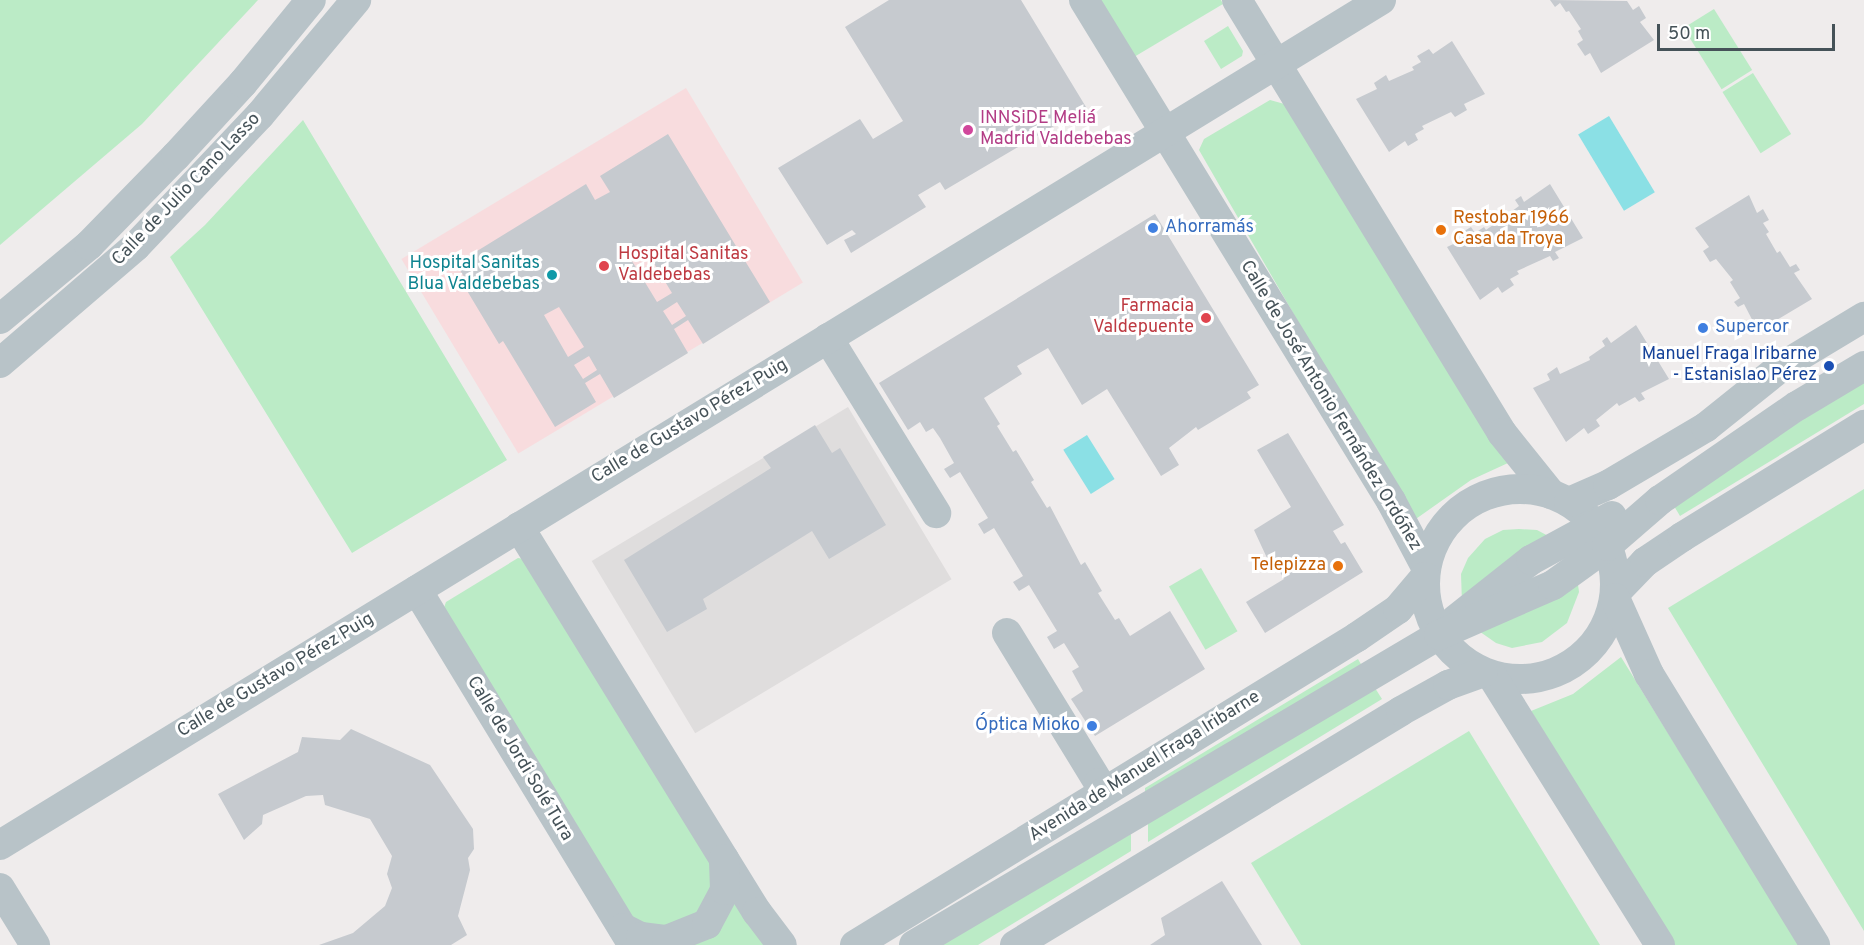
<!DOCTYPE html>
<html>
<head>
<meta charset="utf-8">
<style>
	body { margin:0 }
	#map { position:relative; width:1864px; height:945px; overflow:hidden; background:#efecec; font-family:Overpass,sans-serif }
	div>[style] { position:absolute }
	.education>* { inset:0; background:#dfdddd; transform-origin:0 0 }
	.medical>* { inset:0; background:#f8dcde; transform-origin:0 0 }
	.green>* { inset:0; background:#bbebc6; transform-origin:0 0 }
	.water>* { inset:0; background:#8be0e5; transform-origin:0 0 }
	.building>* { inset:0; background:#c6cacf }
	.minor>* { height:30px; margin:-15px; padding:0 15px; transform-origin:15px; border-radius:15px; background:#b8c3c8 }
	.minor>.ring { margin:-15px; padding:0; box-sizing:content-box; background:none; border:30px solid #b8c3c8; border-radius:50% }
	.dots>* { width:16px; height:16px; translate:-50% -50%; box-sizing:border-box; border:3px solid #fff; border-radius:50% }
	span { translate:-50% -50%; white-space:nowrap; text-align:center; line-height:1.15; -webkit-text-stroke:6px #fff; paint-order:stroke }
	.hotel-label { font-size:18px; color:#b23c85 }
	.left { translate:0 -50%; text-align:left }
	.street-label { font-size:18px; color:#455258 }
	.food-label { font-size:18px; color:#c56008 }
	.right { translate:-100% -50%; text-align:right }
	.shop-label { font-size:18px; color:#366cbe }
	.health-label { font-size:18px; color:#be3a42 }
	.culture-label { font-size:18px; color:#0d838f }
	.transit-label { font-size:18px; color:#164399 }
	.scale { position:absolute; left:1657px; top:24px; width:178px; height:27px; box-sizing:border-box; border:3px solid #455258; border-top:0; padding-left:8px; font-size:18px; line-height:21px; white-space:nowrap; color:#455258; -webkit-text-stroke:4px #fff; paint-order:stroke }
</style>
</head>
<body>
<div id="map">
	<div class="education">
		<i style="left:848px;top:407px;width:201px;height:299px;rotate:59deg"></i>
	</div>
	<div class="medical">
		<i style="left:686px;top:88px;width:227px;height:332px;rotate:59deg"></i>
	</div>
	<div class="green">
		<i style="clip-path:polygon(0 0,258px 0,142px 124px,0 245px)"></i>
		<i style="clip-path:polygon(1099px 0,1221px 0,1223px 4px,1134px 57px)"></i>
		<i style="left:1714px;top:9px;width:72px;height:36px;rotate:58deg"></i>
		<i style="clip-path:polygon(1228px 26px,1243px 51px,1242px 56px,1221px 69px,1204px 41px)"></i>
		<i style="left:1753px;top:73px;width:72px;height:36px;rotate:58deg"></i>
		<i style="clip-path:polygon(1270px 100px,1288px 105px,1508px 463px,1471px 480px,1413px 521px,1199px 150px,1204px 139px)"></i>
		<i style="clip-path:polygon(303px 120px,507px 460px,352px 553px,170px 257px,205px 225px)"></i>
		<i style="clip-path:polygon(1864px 381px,1864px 404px,1680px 516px,1674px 506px,1737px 461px)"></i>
		<i style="clip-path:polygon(1864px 489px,1864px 931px,1668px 608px)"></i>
		<i style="clip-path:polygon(1519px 529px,1537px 530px,1552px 538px,1462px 603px,1461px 574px,1468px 558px,1485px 539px,1503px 530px)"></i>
		<i style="clip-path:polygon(518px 558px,531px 560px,768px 945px,643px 945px,442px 613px,446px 602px)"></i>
		<i style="left:1201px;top:568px;width:73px;height:37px;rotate:60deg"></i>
		<i style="clip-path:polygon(1577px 577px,1579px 592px,1567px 623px,1542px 642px,1512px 648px,1496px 643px,1476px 629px)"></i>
		<i style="clip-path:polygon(1621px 657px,1799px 945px,1674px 945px,1531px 711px,1573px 694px)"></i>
		<i style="clip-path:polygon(1358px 659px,1362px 666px,1145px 795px,1145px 788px)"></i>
		<i style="clip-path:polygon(1375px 688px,1382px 699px,1148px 842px,1148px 822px)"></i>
		<i style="clip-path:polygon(1469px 731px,1600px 945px,1301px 945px,1251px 863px)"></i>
		<i style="clip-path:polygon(1131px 834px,1131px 851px,978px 945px,939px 945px,1037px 885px)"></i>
	</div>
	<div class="water">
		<i style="left:1609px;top:116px;width:89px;height:36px;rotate:59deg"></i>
		<i style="left:1087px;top:435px;width:52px;height:28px;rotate:58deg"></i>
	</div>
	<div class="building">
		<i style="clip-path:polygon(889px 0,1021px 0,1086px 107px,945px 190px,940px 182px,918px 195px,926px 207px,851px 253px,844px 240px,856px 234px,852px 230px,827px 245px,778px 168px,860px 119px,873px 139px,903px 121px,845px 27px)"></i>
		<i style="clip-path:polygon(1550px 0,1627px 1px,1633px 10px,1639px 6px,1646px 18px,1640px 22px,1654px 40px,1601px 73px,1590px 53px,1585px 56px,1577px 44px,1583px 40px,1578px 31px,1581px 29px,1569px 11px,1566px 12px,1560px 3px,1555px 7px)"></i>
		<i style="clip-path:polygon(1452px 41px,1485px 94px,1464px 104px,1467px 110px,1455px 117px,1451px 112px,1422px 126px,1424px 129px,1415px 134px,1418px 140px,1408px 146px,1405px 141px,1389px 152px,1356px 99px,1377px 89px,1374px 83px,1386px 75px,1389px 81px,1414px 70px,1412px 67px,1421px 62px,1417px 56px,1429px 49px,1433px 54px)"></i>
		<i style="clip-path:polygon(evenodd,668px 134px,770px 302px,703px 344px,688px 320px,674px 329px,688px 353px,614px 398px,600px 374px,585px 383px,596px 402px,555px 427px,503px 341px,499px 344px,466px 289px,470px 286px,456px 264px,586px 184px,595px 200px,610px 192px,600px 176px,668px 134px,647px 252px,672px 293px,657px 302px,632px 261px,647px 252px,668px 134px,677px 302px,686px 316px,672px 325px,663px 311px,677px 302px,668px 134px,559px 307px,584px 347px,568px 357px,544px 315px,559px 307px,668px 134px,589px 356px,597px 370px,583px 379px,574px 365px,589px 356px)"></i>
		<i style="clip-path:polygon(1550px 184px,1583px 238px,1555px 252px,1559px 258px,1553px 261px,1550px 256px,1517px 271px,1519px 274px,1510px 279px,1514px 285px,1502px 293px,1498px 287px,1480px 300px,1447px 247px,1464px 239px,1461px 233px,1471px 227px,1475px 233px,1484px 227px,1486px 230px,1519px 206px,1515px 200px,1521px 196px,1524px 202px)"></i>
		<i style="clip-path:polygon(1749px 195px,1757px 213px,1763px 209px,1769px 220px,1763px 223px,1769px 232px,1766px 234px,1777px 253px,1780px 251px,1790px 267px,1796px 264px,1800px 270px,1794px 273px,1812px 299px,1758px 331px,1744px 304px,1738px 307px,1734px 302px,1740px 298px,1730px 282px,1733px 280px,1716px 259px,1710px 262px,1703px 251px,1709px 247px,1695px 228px)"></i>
		<i style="clip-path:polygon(1155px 214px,1259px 385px,1247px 392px,1251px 398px,1198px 430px,1196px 427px,1169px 448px,1179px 465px,1161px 476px,1107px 389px,1082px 405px,1048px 348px,1017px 366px,1022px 374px,984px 398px,1000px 424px,997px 426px,1013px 452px,1016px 450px,1034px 480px,1031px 482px,1047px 508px,1050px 506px,1081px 565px,1085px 562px,1102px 591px,1098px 593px,1115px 620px,1119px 618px,1130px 636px,1170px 611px,1205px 669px,1095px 736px,1071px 699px,1083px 691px,1072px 671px,1079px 667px,1064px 643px,1054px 649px,1047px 637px,1057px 631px,1029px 585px,1019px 591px,1013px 582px,1023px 576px,994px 528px,984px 534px,978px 524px,988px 518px,960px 472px,950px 478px,944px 469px,954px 463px,940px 438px,933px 428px,926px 432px,920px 422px,908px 430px,879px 383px)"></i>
		<i style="clip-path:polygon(1636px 325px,1669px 379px,1641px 393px,1645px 399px,1639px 402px,1635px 397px,1619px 406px,1617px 403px,1596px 420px,1600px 426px,1588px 434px,1584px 428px,1566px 442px,1533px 388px,1550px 380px,1547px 374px,1557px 367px,1560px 374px,1590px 360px,1589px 357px,1605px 346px,1602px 341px,1607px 337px,1611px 343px)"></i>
		<i style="clip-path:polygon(815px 425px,832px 453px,840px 448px,886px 525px,829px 559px,812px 531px,703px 599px,707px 609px,667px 632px,624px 560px,771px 468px,763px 457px)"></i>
		<i style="clip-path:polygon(1288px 433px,1344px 525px,1333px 531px,1341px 544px,1345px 542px,1363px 572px,1265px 633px,1246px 602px,1284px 579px,1271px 557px,1267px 558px,1254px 530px,1291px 507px,1257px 450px)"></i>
		<i style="clip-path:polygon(351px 729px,430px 765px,473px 829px,474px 849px,468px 858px,470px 870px,458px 916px,467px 935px,451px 945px,319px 945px,353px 933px,385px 906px,392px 888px,387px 874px,392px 856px,370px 819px,325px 805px,323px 795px,306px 796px,263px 815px,262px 824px,244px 840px,218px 794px,298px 752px,302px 737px,340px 740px)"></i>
		<i style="clip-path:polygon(1222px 881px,1262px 945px,1150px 945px,1165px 935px,1161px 918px)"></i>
	</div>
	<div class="minor">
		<i style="left:1084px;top:0;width:588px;rotate:58.5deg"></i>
		<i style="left:1391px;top:501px;width:75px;rotate:62.1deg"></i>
		<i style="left:1237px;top:0;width:508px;rotate:58.53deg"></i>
		<i style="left:1502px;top:433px;width:78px;rotate:51.2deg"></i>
		<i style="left:0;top:319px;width:116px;rotate:-39.7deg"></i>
		<i style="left:89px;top:245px;width:124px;rotate:-45.7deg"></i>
		<i style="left:176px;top:156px;width:99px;rotate:-47.5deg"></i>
		<i style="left:243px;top:83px;width:107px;rotate:-50.7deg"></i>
		<i style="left:828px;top:338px;width:206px;rotate:58.3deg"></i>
		<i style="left:0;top:363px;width:179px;rotate:-40.7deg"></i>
		<i style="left:136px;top:246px;width:180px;rotate:-46.6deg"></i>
		<i style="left:260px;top:115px;width:150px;rotate:-50.1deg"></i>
		<i class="ring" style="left:1425px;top:489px;width:160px;height:160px"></i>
		<i style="left:1569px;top:502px;width:43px;rotate:-23.6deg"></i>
		<i style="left:1608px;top:485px;width:114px;rotate:-30.6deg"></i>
		<i style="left:1706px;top:427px;width:96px;rotate:-38.7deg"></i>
		<i style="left:1781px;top:367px;width:97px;rotate:-31.1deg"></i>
		<i style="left:519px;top:527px;width:453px;rotate:58.3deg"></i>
		<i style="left:757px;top:912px;width:41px;rotate:52.9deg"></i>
		<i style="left:417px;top:590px;width:416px;rotate:58.7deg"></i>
		<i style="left:1615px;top:593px;width:43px;rotate:-45.9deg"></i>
		<i style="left:1645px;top:562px;width:45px;rotate:-34deg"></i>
		<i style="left:1682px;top:537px;width:214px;rotate:-31.6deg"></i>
		<i style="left:1615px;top:598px;width:83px;rotate:65.9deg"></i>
		<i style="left:1649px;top:674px;width:318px;rotate:58.5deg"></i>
		<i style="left:1455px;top:620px;width:97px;rotate:-38.3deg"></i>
		<i style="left:1531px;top:560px;width:92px;rotate:-28.5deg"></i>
		<i style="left:1007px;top:633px;width:176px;rotate:58.5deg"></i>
		<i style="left:1099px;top:783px;width:11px;rotate:80deg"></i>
		<i style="left:1492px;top:676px;width:317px;rotate:58deg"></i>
		<i style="left:0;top:845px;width:1619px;rotate:-31.46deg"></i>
		<i style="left:0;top:888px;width:67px;rotate:58.4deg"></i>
		<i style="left:623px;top:928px;width:20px;rotate:27deg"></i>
		<i style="left:641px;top:937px;width:26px;rotate:7deg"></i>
		<i style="left:667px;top:940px;width:43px;rotate:-21.8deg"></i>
		<i style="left:707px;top:924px;width:38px;rotate:-62deg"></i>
		<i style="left:725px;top:890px;width:31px;rotate:-92deg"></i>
		<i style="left:855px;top:945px;width:589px;rotate:-31.53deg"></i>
		<i style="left:1357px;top:637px;width:50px;rotate:-34.3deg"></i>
		<i style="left:1398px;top:609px;width:42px;rotate:-49.8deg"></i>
		<i style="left:914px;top:945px;width:610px;rotate:-30.56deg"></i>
		<i style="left:1439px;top:635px;width:124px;rotate:-23.7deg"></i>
		<i style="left:1553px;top:585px;width:67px;rotate:-35.8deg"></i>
		<i style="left:1607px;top:546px;width:70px;rotate:-41deg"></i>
		<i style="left:1660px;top:500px;width:166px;rotate:-34.5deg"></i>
		<i style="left:1797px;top:406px;width:78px;rotate:-30.8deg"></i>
		<i style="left:1015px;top:945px;width:451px;rotate:-31.2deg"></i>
		<i style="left:1401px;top:711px;width:54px;rotate:-29deg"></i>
		<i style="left:1448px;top:685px;width:37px;rotate:-20deg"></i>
	</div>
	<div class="dots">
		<i style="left:968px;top:130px;background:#d1479c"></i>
		<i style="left:1153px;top:228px;background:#3f7fe0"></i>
		<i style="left:1441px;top:230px;background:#e8710a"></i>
		<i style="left:604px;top:266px;background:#e0444e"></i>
		<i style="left:552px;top:275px;background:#0f9aa8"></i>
		<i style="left:1206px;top:318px;background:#e0444e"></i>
		<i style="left:1703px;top:328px;background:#3f7fe0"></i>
		<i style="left:1829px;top:366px;background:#1a4fb4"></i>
		<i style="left:1338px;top:566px;background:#e8710a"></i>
		<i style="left:1092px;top:726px;background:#3f7fe0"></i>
	</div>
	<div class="hotel-label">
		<span class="left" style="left:980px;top:130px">INNSiDE Meliá<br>Madrid Valdebebas</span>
	</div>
	<div class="street-label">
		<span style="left:187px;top:190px;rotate:-46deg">Calle de Julio Cano Lasso</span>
		<span style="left:1330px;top:406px;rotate:59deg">Calle de José Antonio Fernández Ordóñez</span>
		<span style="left:690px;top:422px;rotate:-31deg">Calle de Gustavo Pérez Puig</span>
		<span style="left:276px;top:676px;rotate:-31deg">Calle de Gustavo Pérez Puig</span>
		<span style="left:519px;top:759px;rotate:59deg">Calle de Jordi Solé Tura</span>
		<span style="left:1145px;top:767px;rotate:-32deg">Avenida de Manuel Fraga Iribarne</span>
	</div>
	<div class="food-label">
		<span class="left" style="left:1453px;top:230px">Restobar 1966<br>Casa da Troya</span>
		<span class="right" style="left:1326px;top:566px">Telepizza</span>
	</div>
	<div class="shop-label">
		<span class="left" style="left:1165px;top:228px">Ahorramás</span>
		<span class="left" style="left:1715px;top:328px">Supercor</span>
		<span class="right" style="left:1080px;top:726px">Óptica Mioko</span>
	</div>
	<div class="health-label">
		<span class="left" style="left:618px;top:266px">Hospital Sanitas<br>Valdebebas</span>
		<span class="right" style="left:1194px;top:318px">Farmacia<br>Valdepuente</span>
	</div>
	<div class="culture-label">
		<span class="right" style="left:540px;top:275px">Hospital Sanitas<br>Blua Valdebebas</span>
	</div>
	<div class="transit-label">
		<span class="right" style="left:1817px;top:366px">Manuel Fraga Iribarne<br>- Estanislao Pérez</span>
	</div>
	<div class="scale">50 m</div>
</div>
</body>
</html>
